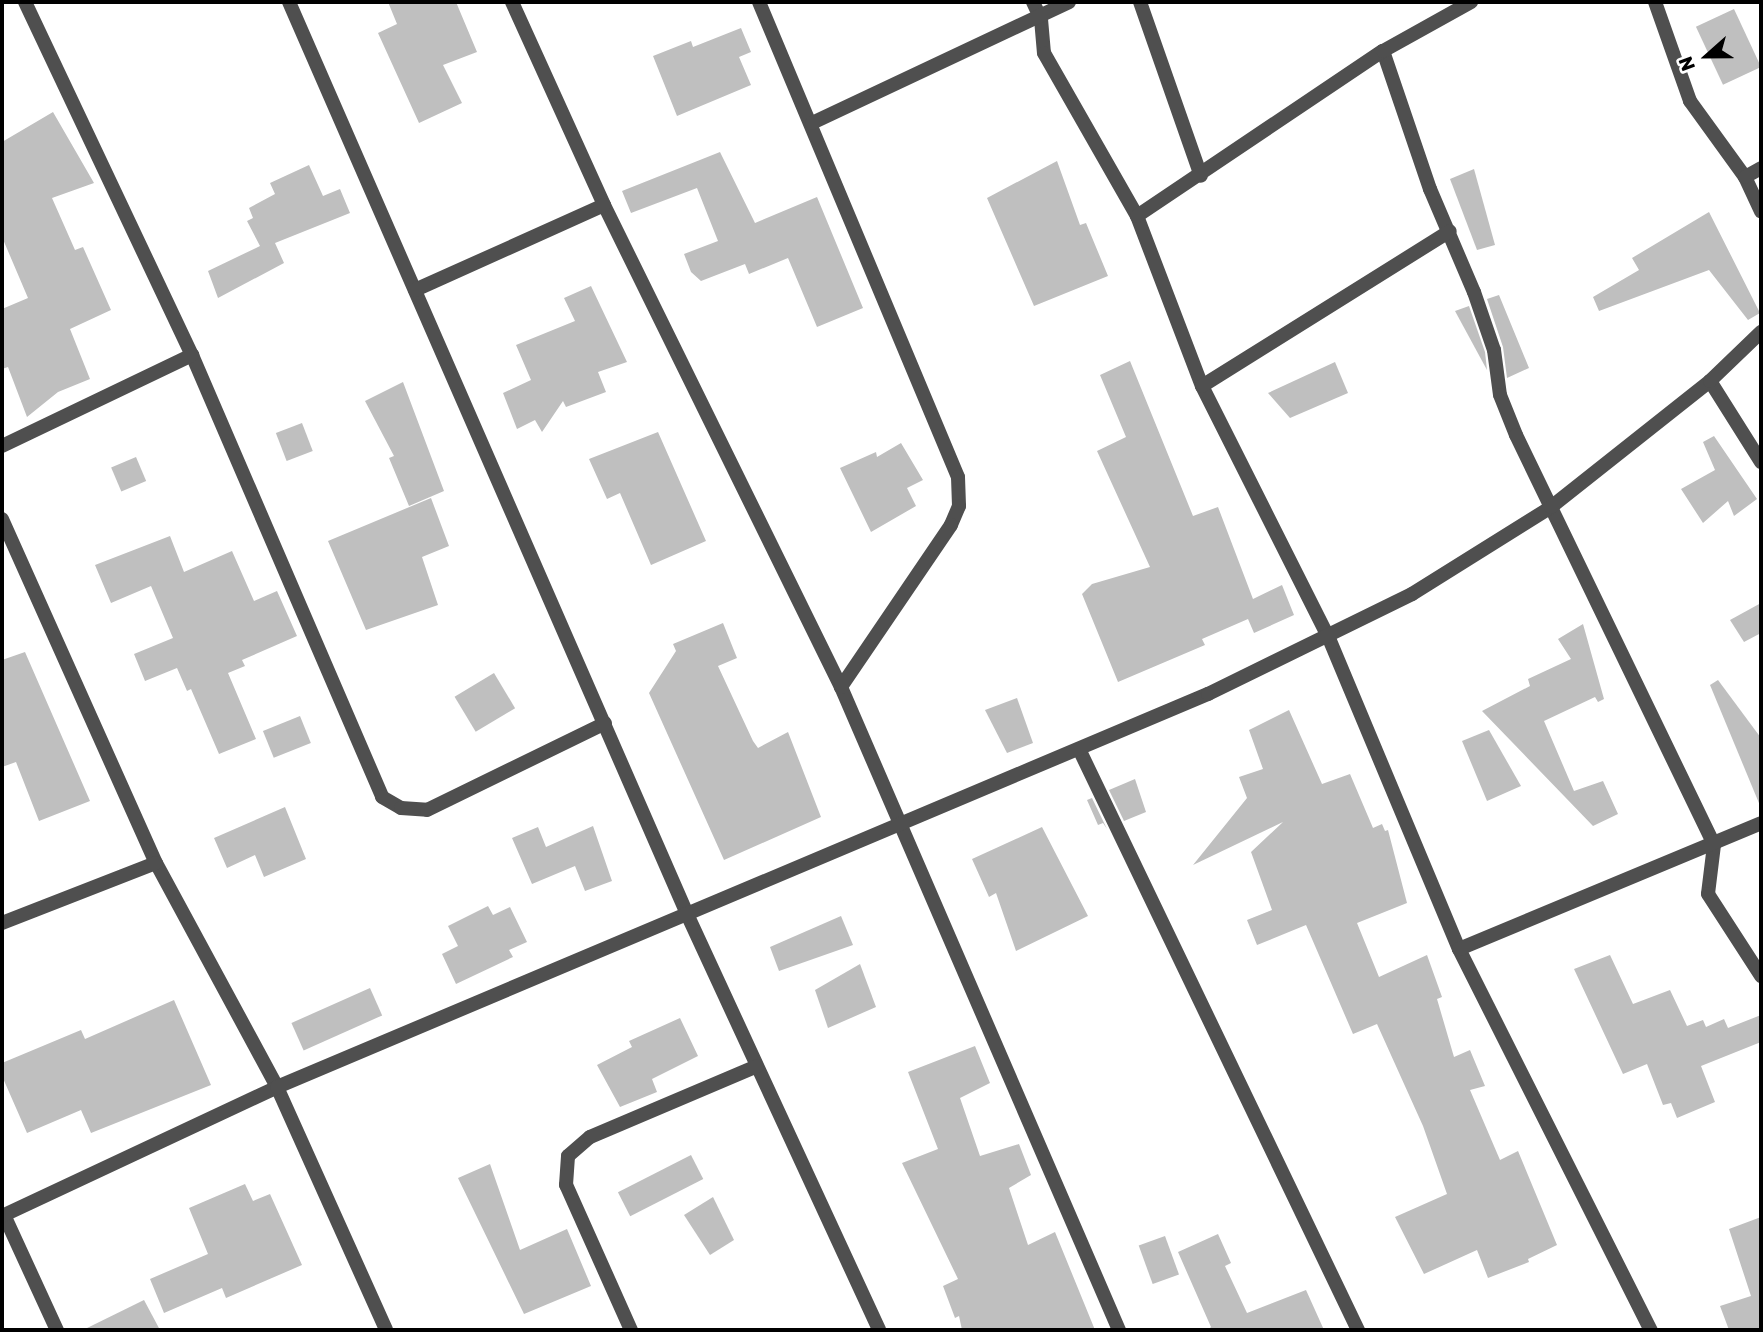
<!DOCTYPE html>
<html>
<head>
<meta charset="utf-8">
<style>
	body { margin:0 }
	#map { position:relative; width:1763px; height:1332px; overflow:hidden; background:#fff; font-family:Rubik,sans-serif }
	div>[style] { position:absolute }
	.building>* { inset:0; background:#bfbfbf; transform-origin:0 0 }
	.minor>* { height:14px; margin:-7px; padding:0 7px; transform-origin:7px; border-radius:7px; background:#4f4f4f }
	.tertiary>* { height:14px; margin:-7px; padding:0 7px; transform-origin:7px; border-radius:7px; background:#4f4f4f }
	span { translate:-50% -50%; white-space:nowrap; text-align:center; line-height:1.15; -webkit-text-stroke:5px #fff; paint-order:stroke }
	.frame { position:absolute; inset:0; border:4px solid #000; pointer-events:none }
	.north { position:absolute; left:1672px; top:21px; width:70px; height:70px; -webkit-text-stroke:5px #fff; paint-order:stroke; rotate:249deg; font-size:19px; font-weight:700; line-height:28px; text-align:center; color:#000 }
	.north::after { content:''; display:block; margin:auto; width:24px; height:32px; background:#000; clip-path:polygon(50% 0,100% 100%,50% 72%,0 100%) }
</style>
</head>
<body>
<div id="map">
	<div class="building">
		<i style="clip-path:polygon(388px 2px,456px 2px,477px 52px,443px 65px,462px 103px,419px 123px,378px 33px,397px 24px)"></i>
		<i style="left:1734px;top:9px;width:64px;height:42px;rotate:65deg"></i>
		<i style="clip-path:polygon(741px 28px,751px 52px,739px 57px,751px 85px,677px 116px,653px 56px,691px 41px,693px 47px)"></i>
		<i style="clip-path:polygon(53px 112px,94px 183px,52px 198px,75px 250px,83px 247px,111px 310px,70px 329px,90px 379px,58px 392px,27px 417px,8px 367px,2px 369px,2px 309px,28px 298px,2px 237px,2px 142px)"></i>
		<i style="clip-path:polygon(720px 152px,755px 223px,817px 197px,863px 308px,817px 327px,788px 258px,749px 274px,745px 264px,701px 281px,691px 272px,684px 254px,718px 241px,697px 188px,631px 213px,622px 191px)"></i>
		<i style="clip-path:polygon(1057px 161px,1080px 225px,1086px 223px,1108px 276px,1034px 306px,987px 198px)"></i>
		<i style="clip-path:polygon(309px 165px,323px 196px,340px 189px,350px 213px,275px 243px,284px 263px,218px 298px,208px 271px,260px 246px,247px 221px,253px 218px,249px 208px,275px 194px,270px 183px)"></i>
		<i style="clip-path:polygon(1474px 169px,1495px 245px,1477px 250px,1450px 179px)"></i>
		<i style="clip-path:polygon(1709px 212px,1760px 313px,1748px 320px,1709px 270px,1599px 311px,1593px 297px,1639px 270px,1632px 258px)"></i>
		<i style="clip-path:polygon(591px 286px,627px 362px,598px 372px,606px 392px,566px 407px,563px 401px,542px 432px,535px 420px,517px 429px,503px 393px,531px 380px,516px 345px,575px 321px,564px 298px)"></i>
		<i style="clip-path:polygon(1499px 295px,1529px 368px,1507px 378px,1503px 347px,1487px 299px)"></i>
		<i style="clip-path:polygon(1469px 306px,1485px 352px,1487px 370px,1455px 311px)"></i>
		<i style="clip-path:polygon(1130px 361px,1193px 516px,1218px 507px,1253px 599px,1282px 585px,1294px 615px,1254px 633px,1248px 619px,1202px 639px,1205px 645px,1118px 682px,1082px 594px,1092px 584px,1150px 567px,1097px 451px,1126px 437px,1100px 375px)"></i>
		<i style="clip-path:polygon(1335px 362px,1348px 393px,1290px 418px,1268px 393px)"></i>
		<i style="clip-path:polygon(403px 382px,444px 491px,409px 506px,389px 458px,394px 456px,365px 401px)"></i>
		<i style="left:302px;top:423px;width:30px;height:28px;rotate:69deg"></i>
		<i style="clip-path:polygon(658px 432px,706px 541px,651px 565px,620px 493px,607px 499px,589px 459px)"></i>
		<i style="clip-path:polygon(1714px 436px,1757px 499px,1734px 516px,1728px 501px,1703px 523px,1681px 489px,1715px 470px,1703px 442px)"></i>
		<i style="clip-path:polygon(901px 443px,923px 480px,907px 488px,916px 506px,871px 532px,840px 468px,876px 452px,877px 457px)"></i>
		<i style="left:136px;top:457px;width:26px;height:27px;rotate:67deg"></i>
		<i style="clip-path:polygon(431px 498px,449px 546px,422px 557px,438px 605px,366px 630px,328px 541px)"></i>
		<i style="clip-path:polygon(170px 536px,184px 572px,232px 551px,254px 601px,277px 591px,297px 636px,242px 660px,245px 666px,228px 673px,256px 739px,219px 754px,191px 689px,187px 691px,177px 668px,145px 681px,134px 654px,173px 638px,151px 586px,111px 603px,95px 565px)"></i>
		<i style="clip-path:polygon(1761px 603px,1761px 633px,1744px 642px,1730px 620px)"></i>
		<i style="clip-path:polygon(723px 623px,737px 658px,718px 666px,753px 741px,758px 748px,788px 732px,821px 817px,724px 860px,649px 693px,676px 651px,673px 644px)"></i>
		<i style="clip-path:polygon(1583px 624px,1604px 699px,1598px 702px,1595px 697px,1544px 721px,1574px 791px,1603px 781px,1618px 814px,1593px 826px,1482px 711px,1530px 686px,1528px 679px,1571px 659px,1558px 639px)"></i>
		<i style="clip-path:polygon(25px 652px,90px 801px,39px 821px,16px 762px,2px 767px,2px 660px)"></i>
		<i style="left:494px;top:673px;width:41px;height:46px;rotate:59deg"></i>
		<i style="clip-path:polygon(1718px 680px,1761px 738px,1761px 808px,1710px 685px)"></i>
		<i style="clip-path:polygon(1017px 698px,1033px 743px,1007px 753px,985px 710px)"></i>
		<i style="clip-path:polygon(1289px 710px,1322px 784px,1350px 774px,1373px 828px,1382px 824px,1385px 831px,1388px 830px,1407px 903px,1357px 923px,1379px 977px,1427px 955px,1442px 997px,1437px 999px,1454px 1057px,1470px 1050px,1485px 1086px,1470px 1090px,1500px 1160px,1518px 1151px,1557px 1245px,1528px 1259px,1529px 1262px,1488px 1278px,1477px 1250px,1424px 1274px,1395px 1217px,1447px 1194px,1423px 1126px,1377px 1024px,1353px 1034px,1306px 925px,1257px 945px,1247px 920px,1272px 910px,1251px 852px,1283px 822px,1193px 865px,1247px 798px,1239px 777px,1263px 769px,1249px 730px)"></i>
		<i style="left:300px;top:716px;width:29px;height:40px;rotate:68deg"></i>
		<i style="clip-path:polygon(1489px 730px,1521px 786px,1487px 801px,1462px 741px)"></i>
		<i style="clip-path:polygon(1135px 779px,1146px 812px,1124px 821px,1109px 790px)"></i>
		<i style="clip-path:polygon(1092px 798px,1107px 829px,1103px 823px,1098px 825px,1087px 800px)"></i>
		<i style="clip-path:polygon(285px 807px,306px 859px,264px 877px,255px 855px,227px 868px,214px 838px)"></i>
		<i style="clip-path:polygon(593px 826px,612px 881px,585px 891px,575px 866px,532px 884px,512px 838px,538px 827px,546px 847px)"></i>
		<i style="clip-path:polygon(1042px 827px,1088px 916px,1016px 951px,996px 893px,989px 897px,972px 859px)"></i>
		<i style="clip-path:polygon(488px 906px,493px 915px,510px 907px,527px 942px,509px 950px,513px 957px,456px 984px,442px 954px,458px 946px,448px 926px)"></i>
		<i style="clip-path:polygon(841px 916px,853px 945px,779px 971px,770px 947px)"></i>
		<i style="clip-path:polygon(1610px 955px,1633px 1004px,1670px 990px,1687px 1026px,1703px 1020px,1706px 1027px,1724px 1019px,1728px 1028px,1761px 1015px,1761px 1042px,1701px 1066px,1715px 1102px,1677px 1118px,1671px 1103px,1663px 1105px,1647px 1064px,1623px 1074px,1574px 969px)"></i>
		<i style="clip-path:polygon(860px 964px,876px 1007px,828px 1028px,815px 990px)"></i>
		<i style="left:370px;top:988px;width:30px;height:86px;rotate:66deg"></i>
		<i style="clip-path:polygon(174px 1000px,211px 1085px,91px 1133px,81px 1110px,27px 1133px,2px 1076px,2px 1063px,81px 1030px,85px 1039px)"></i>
		<i style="clip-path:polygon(680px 1018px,698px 1056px,652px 1079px,657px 1092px,620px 1107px,597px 1065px,632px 1047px,629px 1041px)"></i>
		<i style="clip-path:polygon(975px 1046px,990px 1083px,960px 1098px,980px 1156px,1019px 1144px,1031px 1175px,1009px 1188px,1028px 1245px,1055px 1232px,1095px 1330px,962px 1330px,959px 1316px,955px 1318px,943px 1286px,958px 1279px,902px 1163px,938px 1149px,908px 1072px)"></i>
		<i style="left:691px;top:1155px;width:27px;height:82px;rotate:63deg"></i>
		<i style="clip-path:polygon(490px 1164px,520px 1250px,567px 1229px,591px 1286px,524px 1314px,458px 1178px)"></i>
		<i style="clip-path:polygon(245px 1184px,253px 1201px,270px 1194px,302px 1265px,226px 1298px,222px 1288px,164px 1313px,150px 1279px,208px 1254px,189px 1208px)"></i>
		<i style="clip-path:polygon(713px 1197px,734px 1240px,710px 1255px,684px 1215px)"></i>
		<i style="clip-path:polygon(1761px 1217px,1761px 1330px,1729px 1330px,1720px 1306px,1751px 1296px,1729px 1229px)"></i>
		<i style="clip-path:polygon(1218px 1234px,1231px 1263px,1225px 1266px,1247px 1313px,1306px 1290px,1324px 1330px,1208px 1330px,1211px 1327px,1178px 1252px)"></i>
		<i style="left:1165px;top:1236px;width:41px;height:28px;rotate:70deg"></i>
		<i style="clip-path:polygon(144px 1300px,160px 1330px,83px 1330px)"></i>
	</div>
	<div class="minor">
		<i style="left:25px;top:2px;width:391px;rotate:64.7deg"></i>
		<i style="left:192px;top:355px;width:481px;rotate:66.7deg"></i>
		<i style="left:382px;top:797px;width:22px;rotate:30deg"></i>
		<i style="left:401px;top:808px;width:26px;rotate:4deg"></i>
		<i style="left:427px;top:810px;width:198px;rotate:-26deg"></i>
		<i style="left:289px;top:2px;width:995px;rotate:66.42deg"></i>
		<i style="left:687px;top:914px;width:458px;rotate:65.2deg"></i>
		<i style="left:512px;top:2px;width:223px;rotate:65.6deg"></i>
		<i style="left:604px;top:205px;width:537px;rotate:63.82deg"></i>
		<i style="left:841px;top:687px;width:701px;rotate:66.62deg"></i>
		<i style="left:759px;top:2px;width:515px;rotate:67.27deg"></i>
		<i style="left:958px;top:477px;width:29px;rotate:88deg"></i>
		<i style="left:959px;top:506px;width:21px;rotate:113deg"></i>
		<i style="left:951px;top:525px;width:196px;rotate:124.2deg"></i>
		<i style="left:1033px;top:2px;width:19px;rotate:65deg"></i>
		<i style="left:1041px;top:19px;width:34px;rotate:85deg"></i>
		<i style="left:1044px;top:53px;width:188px;rotate:60.3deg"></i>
		<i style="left:1137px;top:216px;width:182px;rotate:69.1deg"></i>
		<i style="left:1202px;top:386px;width:280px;rotate:63.3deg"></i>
		<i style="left:1328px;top:636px;width:339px;rotate:67.3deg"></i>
		<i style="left:1459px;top:949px;width:427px;rotate:63.3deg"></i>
		<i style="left:1140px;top:2px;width:184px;rotate:70.7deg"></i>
		<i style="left:1655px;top:2px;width:105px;rotate:70.5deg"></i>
		<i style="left:1690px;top:101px;width:94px;rotate:54.1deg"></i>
		<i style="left:1745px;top:177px;width:38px;rotate:65deg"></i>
		<i style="left:1383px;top:51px;width:146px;rotate:71.2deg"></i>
		<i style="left:1430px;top:189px;width:112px;rotate:66.9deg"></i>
		<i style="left:1474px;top:292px;width:61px;rotate:71deg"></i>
		<i style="left:1494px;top:350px;width:45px;rotate:82.4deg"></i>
		<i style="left:1500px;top:395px;width:43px;rotate:68.2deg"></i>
		<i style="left:1516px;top:435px;width:455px;rotate:64.2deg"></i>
		<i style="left:1714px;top:845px;width:49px;rotate:97deg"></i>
		<i style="left:1708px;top:894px;width:98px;rotate:57.1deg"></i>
		<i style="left:812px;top:123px;width:284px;rotate:-25.2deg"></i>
		<i style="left:1745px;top:177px;width:18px;rotate:-29deg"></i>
		<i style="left:1137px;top:216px;width:296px;rotate:-33.9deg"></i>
		<i style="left:1383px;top:51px;width:101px;rotate:-29.1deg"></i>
		<i style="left:415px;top:290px;width:207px;rotate:-24.2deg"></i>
		<i style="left:1710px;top:381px;width:96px;rotate:57.8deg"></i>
		<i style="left:1202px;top:386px;width:292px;rotate:-32deg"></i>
		<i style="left:2px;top:446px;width:211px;rotate:-25.6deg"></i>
		<i style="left:2px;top:519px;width:377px;rotate:65.9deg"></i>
		<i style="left:156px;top:863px;width:255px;rotate:61.6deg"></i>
		<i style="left:277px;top:1087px;width:266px;rotate:65.8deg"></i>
		<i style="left:1079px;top:749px;width:645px;rotate:64.35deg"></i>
		<i style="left:2px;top:923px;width:165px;rotate:-21.3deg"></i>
		<i style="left:1459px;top:949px;width:327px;rotate:-22.6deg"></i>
		<i style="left:4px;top:1215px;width:127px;rotate:65.3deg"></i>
		<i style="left:631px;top:1330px;width:159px;rotate:-114.1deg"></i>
		<i style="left:566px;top:1185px;width:29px;rotate:-86deg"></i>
		<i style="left:568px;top:1156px;width:29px;rotate:-41deg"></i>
		<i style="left:590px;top:1137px;width:181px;rotate:-23deg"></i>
	</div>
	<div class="tertiary">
		<i style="left:2px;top:1216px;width:304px;rotate:-25.1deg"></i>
		<i style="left:277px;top:1087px;width:1011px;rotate:-22.89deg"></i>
		<i style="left:1208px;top:694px;width:227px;rotate:-26.1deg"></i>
		<i style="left:1412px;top:594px;width:164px;rotate:-32deg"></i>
		<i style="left:1551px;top:507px;width:203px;rotate:-38.4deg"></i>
		<i style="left:1710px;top:381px;width:71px;rotate:-43.9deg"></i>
	</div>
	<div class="frame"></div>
	<div class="north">N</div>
</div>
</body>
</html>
